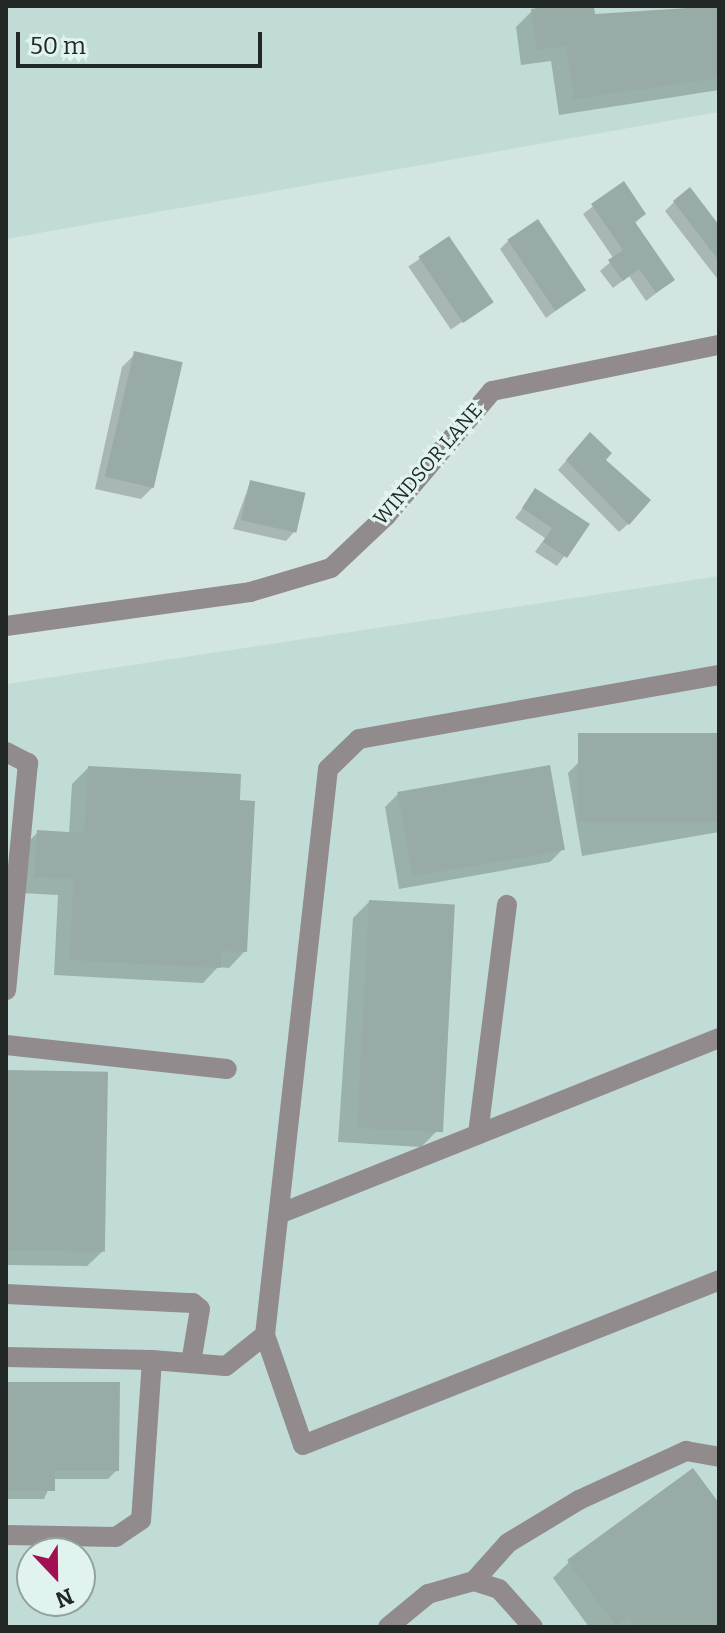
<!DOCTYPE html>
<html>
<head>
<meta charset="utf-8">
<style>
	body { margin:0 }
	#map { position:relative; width:725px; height:1633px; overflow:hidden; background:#d3e5e1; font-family:Bitter,serif }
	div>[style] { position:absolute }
	.built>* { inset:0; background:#c1dcd6 }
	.shadow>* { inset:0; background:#0003; transform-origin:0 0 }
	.building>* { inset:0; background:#99aba7; transform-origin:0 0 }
	.minor>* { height:20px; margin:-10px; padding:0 10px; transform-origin:10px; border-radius:10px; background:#928b8d }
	span { translate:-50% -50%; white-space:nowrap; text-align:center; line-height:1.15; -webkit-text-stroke:6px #e0f3ef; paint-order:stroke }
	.street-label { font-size:20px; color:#212826 }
	.frame { position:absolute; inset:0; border:8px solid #212826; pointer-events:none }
	.north { position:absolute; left:16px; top:1537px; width:80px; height:80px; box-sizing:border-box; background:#e0f3ef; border:2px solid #94a29f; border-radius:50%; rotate:158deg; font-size:22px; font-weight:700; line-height:32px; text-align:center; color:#212826 }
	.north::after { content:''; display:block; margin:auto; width:28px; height:36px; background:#a31052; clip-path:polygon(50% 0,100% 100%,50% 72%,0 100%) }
	.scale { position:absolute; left:16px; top:32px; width:246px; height:36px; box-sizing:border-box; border:4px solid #212826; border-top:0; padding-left:10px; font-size:24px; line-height:28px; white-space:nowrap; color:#212826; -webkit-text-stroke:6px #e0f3ef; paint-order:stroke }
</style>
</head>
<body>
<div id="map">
	<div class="built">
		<i style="clip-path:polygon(6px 6px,719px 6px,719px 112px,6px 239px)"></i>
		<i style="clip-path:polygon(evenodd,719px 576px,719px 1627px,6px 1627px,6px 684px,719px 576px,32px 1553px,80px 1553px,80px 1601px,32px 1601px,32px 1553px)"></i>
	</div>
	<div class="shadow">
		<i style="clip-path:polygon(592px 6px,593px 16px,719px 6px,719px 90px,559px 115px,551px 61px,521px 65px,516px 27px,532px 11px)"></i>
		<i style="clip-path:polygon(623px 183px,644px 214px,634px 224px,673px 280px,646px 301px,629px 276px,613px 288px,600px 271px,614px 259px,583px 214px)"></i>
		<i style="clip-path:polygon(674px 202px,719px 228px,719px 281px,665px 211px)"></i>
		<i style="left:449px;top:239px;width:76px;height:49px;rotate:56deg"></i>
		<i style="clip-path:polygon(509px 240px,583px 290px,546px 318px,500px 249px)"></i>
		<i style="clip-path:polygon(135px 354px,154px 486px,141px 499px,95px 489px,122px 367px)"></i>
		<i style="clip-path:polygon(581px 444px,603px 460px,628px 524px,619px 532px,558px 470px)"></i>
		<i style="clip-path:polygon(250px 483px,294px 532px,286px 541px,233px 529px)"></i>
		<i style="clip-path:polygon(536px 491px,587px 525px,557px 566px,535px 552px,545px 538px,515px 518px)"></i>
		<i style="clip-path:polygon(719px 735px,719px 832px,582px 856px,568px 773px,581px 760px)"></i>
		<i style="clip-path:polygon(88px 768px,245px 951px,229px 968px,218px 967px,203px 983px,54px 975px,58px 895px,19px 893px,21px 849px,38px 832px,69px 834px,72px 784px)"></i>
		<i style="clip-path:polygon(398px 794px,563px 849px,550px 862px,399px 889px,385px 807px)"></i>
		<i style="clip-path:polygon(369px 902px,437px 1131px,421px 1147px,338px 1142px,353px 918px)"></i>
		<i style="clip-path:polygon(6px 1072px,104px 1250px,87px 1266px,6px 1265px)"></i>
		<i style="clip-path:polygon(6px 1384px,117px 1470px,108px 1479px,53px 1479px,44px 1499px,6px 1499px)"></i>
		<i style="clip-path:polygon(719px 1507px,719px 1627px,589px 1627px,553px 1578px,569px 1562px)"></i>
	</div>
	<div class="building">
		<i style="clip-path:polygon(550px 6px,594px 6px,595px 14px,719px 6px,719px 78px,574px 99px,566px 46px,537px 50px,531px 9px)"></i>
		<i style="clip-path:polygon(624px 181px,646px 214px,635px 222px,675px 280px,656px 293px,639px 269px,623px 281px,608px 260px,623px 250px,591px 204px)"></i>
		<i style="clip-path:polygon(690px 187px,719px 225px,719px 261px,673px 201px)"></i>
		<i style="left:538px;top:219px;width:86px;height:37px;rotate:56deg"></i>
		<i style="left:449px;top:236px;width:80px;height:37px;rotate:56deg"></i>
		<i style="left:134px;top:351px;width:50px;height:129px;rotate:13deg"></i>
		<i style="clip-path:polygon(590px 432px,612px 453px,606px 460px,651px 500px,629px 525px,566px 460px)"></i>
		<i style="left:250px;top:480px;width:57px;height:41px;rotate:13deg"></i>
		<i style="clip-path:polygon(535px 488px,590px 524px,567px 558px,543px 542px,552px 528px,522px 508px)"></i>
		<i style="left:719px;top:733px;width:89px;height:141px;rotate:90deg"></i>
		<i style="left:550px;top:765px;width:86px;height:155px;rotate:80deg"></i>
		<i style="clip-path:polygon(88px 766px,241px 774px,240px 800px,255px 801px,247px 952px,221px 951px,221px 968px,69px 960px,74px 879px,34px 877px,37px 830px,84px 833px)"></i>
		<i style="left:369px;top:900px;width:86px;height:228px;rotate:3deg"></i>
		<i style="left:6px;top:1070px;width:102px;height:180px;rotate:1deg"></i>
		<i style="clip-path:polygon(6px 1382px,120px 1382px,119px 1471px,55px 1471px,55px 1491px,6px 1491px)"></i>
		<i style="clip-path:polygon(693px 1468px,719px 1503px,719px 1627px,636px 1627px,628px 1616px,616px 1626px,567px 1560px)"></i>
	</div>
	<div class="minor">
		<i style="left:6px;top:626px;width:246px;rotate:-7.9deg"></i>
		<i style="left:250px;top:592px;width:84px;rotate:-16.5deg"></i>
		<i style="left:331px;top:568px;width:76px;rotate:-43.4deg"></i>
		<i style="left:386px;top:516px;width:164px;rotate:-49.7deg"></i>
		<i style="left:492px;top:391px;width:232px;rotate:-11.5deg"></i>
		<i style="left:6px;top:752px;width:25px;rotate:27deg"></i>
		<i style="left:28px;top:763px;width:228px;rotate:95.5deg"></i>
		<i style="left:6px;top:1045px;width:222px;rotate:6.2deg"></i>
		<i style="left:478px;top:1134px;width:231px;rotate:-82.8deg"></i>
		<i style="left:279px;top:1214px;width:474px;rotate:-21.8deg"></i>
		<i style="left:6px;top:1294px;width:187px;rotate:2.8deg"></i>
		<i style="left:193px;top:1303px;width:9px;rotate:41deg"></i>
		<i style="left:200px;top:1309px;width:55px;rotate:99.5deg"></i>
		<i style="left:265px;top:1335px;width:116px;rotate:70.9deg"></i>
		<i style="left:303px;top:1445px;width:448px;rotate:-21.6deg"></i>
		<i style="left:6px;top:1357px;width:146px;rotate:1.2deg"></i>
		<i style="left:152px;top:1360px;width:160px;rotate:93.9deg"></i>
		<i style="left:141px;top:1520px;width:30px;rotate:146deg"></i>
		<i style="left:116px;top:1537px;width:110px;rotate:-179deg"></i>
		<i style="left:152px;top:1360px;width:74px;rotate:4.6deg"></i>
		<i style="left:226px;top:1366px;width:50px;rotate:-38.5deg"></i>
		<i style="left:265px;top:1335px;width:569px;rotate:-83.65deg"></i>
		<i style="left:328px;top:769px;width:43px;rotate:-44.1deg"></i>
		<i style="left:359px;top:739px;width:366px;rotate:-10.1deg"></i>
		<i style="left:474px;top:1581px;width:51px;rotate:-48.2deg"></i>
		<i style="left:508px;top:1543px;width:83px;rotate:-31.2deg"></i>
		<i style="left:579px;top:1500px;width:118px;rotate:-24.6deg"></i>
		<i style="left:686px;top:1451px;width:34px;rotate:10deg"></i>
		<i style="left:388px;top:1627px;width:52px;rotate:-39.5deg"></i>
		<i style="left:428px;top:1594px;width:48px;rotate:-15.8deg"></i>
		<i style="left:474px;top:1581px;width:26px;rotate:18deg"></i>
		<i style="left:499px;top:1589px;width:51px;rotate:48.2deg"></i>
	</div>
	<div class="street-label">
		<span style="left:428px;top:464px;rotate:-49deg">WINDSOR LANE</span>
	</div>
	<div class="frame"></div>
	<div class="north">N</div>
	<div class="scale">50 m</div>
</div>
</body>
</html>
